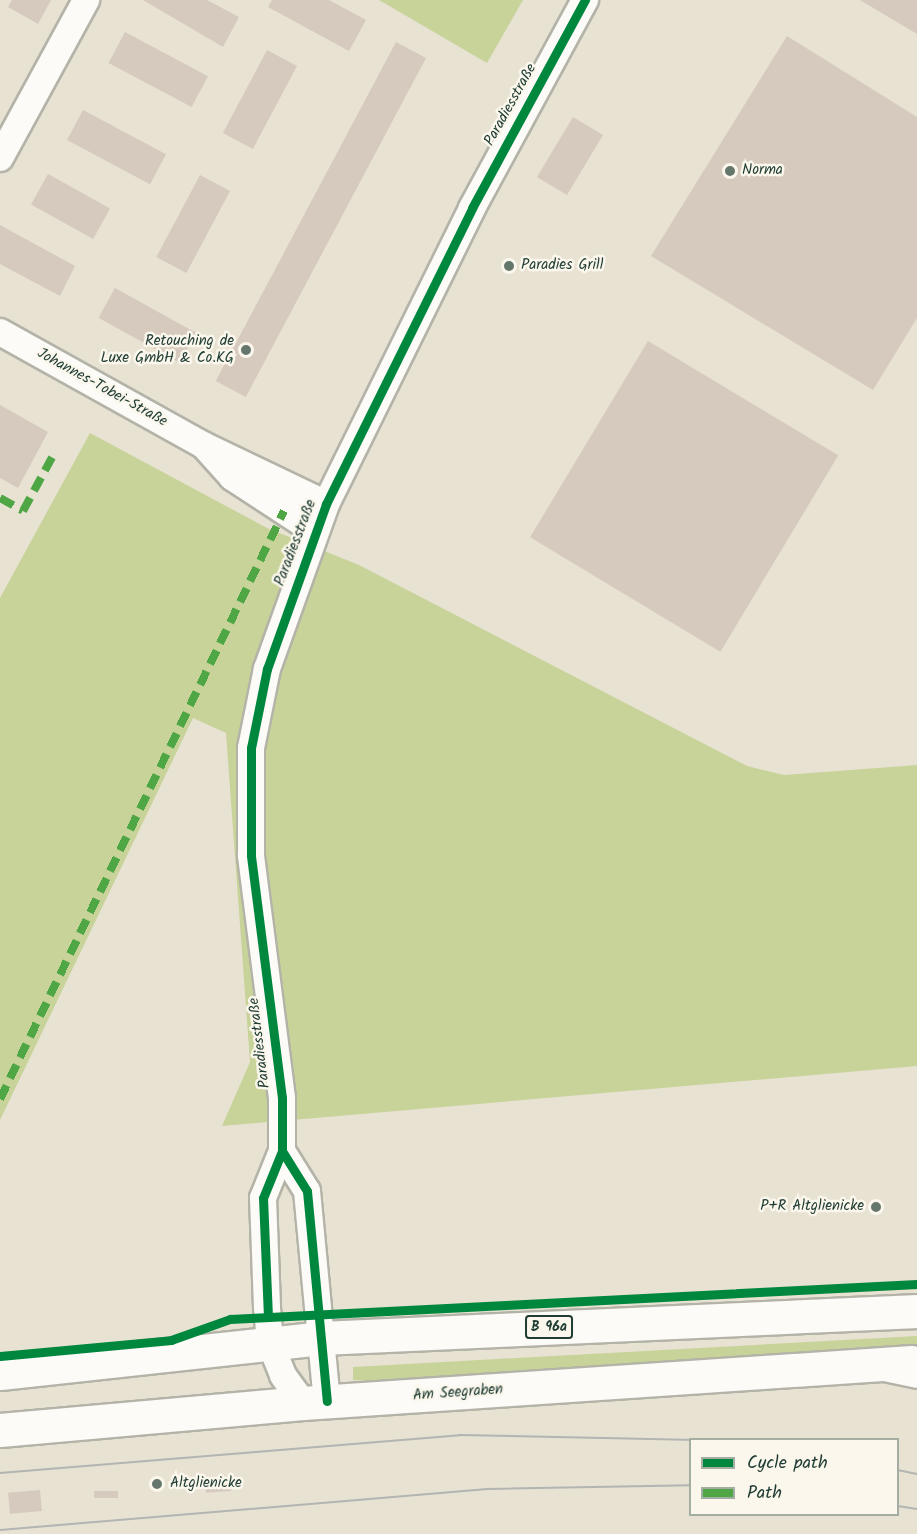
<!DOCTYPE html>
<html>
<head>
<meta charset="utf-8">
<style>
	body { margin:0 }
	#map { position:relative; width:917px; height:1534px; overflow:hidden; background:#e8e2d3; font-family:Kalam,sans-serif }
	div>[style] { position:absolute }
	.green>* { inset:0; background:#c8d39a }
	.building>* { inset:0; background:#d6c9bd; transform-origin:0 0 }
	.roads { filter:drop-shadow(2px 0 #b3b3a8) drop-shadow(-2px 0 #b3b3a8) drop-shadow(0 2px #b3b3a8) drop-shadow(0 -2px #b3b3a8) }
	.street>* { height:26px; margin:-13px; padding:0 13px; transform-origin:13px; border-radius:13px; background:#fcfbf8 }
	.primary>* { height:33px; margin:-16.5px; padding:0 16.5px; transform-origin:16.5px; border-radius:16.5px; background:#fcfbf8 }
	.highway>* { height:33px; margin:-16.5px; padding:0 16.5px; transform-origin:16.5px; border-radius:16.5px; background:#fcfbf8 }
	.tram>* { height:1.5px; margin:-0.75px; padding:0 0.75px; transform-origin:0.75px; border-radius:0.75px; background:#b2b5b2 }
	.quiet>* { height:8px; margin-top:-4px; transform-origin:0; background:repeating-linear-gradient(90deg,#4fa644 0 15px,transparent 0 23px) }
	.cycleway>* { height:9px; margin:-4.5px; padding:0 4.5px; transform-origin:4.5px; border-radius:4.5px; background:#00873e }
	.dots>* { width:16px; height:16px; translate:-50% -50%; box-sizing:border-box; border:3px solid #fbf7ec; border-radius:50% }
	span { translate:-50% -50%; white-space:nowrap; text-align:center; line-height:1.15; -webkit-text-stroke:5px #fbf7ec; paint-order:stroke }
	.shield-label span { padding:2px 4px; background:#fbf7ec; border:2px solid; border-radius:4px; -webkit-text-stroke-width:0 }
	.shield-label { font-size:14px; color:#1f3d34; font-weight:700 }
	.street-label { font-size:15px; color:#1f3d34 }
	.poi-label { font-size:15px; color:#1f3d34 }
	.left { translate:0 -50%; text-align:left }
	.right { translate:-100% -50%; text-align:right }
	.legend { position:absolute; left:689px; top:1438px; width:210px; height:78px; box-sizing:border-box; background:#fbf7ec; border:2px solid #a3ada2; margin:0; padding:8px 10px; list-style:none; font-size:18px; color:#1f3d34 }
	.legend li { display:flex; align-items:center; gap:12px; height:30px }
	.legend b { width:30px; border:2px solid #a3ada2 }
</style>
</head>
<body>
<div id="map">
	<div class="green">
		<i style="clip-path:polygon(379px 0,523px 0,487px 63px)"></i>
		<i style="clip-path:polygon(90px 433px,267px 528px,359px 565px,747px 766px,784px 775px,917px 765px,917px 1066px,222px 1126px,250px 1062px,226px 733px,193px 718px,0 1120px,0 598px)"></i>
		<i style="clip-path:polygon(917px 1336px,917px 1349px,392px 1382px,353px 1380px,353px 1367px)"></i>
	</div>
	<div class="building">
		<i style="clip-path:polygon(12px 0,51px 0,38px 24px,8px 7px)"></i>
		<i style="clip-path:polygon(143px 0,207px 0,239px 17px,223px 47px)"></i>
		<i style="clip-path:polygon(272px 0,329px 0,366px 20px,349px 51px,268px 7px)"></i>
		<i style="clip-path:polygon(860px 0,917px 0,917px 34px)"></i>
		<i style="left:125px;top:32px;width:94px;height:35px;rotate:28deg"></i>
		<i style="clip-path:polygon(787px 36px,917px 117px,917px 318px,873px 390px,651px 256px)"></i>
		<i style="left:396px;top:42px;width:34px;height:384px;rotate:28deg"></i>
		<i style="left:267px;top:50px;width:34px;height:94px;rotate:28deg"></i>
		<i style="left:83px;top:110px;width:94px;height:34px;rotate:28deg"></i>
		<i style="left:573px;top:117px;width:35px;height:70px;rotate:31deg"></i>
		<i style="left:48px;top:174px;width:71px;height:35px;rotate:29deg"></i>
		<i style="left:200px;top:175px;width:34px;height:93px;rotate:28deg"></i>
		<i style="clip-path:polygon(0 225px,75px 266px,60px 296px,0 264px)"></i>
		<i style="left:115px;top:288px;width:93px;height:34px;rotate:29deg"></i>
		<i style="left:648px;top:341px;width:222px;height:229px;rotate:31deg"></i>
		<i style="clip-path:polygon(0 405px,48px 432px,18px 488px,0 478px)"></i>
		<i style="left:230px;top:1478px;width:13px;height:25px;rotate:86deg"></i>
		<i style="left:40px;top:1490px;width:21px;height:32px;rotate:85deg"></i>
		<i style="left:118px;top:1491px;width:7px;height:24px;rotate:90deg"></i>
	</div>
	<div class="roads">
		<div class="street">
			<i style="left:0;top:158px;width:180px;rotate:-61.4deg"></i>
			<i style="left:0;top:332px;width:232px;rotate:29.1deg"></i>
			<i style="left:203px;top:445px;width:136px;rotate:25.6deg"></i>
			<i style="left:207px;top:449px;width:38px;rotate:48deg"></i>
			<i style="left:232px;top:477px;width:100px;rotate:33.2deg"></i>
			<i style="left:282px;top:1151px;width:47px;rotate:58deg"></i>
			<i style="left:307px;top:1191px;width:211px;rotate:84.6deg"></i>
			<i style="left:303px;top:1403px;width:34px;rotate:-126deg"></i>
			<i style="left:283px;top:1375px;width:35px;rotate:-112deg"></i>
			<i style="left:270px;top:1342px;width:35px;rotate:-95deg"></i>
			<i style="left:267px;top:1307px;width:109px;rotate:-92.1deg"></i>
			<i style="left:263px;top:1198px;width:51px;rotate:-68deg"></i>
			<i style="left:282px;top:1151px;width:53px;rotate:-90deg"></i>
			<i style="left:282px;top:1098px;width:245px;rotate:-97.3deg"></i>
			<i style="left:251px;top:855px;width:107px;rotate:-90deg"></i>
			<i style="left:251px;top:748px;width:81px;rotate:-78.6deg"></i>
			<i style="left:267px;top:669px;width:175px;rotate:-70.3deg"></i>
			<i style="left:326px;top:504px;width:330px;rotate:-63.7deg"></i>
			<i style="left:472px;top:208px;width:237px;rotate:-61.5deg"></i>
		</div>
		<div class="primary">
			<i style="left:0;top:1373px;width:323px;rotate:-6.2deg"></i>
			<i style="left:321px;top:1338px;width:597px;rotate:-2.59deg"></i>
			<i style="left:0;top:1430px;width:304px;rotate:-5.1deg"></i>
			<i style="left:303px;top:1403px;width:610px;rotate:-3.85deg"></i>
		</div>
		<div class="highway">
			<i style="left:885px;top:1364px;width:33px;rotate:12deg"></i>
		</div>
	</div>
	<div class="tram">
		<i style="left:898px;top:1470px;width:19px;rotate:12deg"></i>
		<i style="left:0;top:1473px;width:461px;rotate:-4.7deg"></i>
		<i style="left:459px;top:1435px;width:238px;rotate:1.2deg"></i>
		<i style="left:898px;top:1506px;width:19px;rotate:9deg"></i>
		<i style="left:0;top:1530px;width:492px;rotate:-4.8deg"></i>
		<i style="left:490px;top:1489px;width:200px;rotate:-1.1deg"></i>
	</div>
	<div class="quiet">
		<i style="left:0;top:498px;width:26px;rotate:29deg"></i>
		<i style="left:23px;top:511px;width:69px;rotate:-61.6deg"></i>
		<i style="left:0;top:1099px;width:653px;rotate:-64.22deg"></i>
	</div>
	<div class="cycleway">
		<i style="left:282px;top:1151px;width:47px;rotate:58deg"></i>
		<i style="left:307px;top:1191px;width:211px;rotate:84.6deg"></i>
		<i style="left:268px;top:1317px;width:119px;rotate:-92.4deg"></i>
		<i style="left:263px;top:1198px;width:51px;rotate:-68deg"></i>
		<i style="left:282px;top:1151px;width:53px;rotate:-90deg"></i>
		<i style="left:282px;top:1098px;width:245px;rotate:-97.3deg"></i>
		<i style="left:251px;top:855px;width:107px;rotate:-90deg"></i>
		<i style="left:251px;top:748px;width:81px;rotate:-78.6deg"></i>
		<i style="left:267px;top:669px;width:175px;rotate:-70.3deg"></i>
		<i style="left:326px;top:504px;width:330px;rotate:-63.7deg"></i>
		<i style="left:472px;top:208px;width:237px;rotate:-61.5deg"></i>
		<i style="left:0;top:1356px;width:172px;rotate:-5.3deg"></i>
		<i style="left:171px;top:1340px;width:63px;rotate:-19.6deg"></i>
		<i style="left:230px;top:1319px;width:688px;rotate:-2.92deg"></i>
	</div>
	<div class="dots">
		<i style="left:730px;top:171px;background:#65776c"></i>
		<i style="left:509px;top:266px;background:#65776c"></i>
		<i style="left:246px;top:350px;background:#65776c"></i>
		<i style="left:876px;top:1207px;background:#65776c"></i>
		<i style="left:157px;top:1484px;background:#65776c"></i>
	</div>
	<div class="shield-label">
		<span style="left:549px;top:1327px">B 96a</span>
	</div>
	<div class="street-label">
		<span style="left:511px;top:105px;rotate:-61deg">Paradiesstraße</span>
		<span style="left:102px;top:388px;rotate:29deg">Johannes-Tobei-Straße</span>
		<span style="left:296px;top:543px;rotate:-69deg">Paradiesstraße</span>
		<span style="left:260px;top:1043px;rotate:-97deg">Paradiesstraße</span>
		<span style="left:458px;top:1393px;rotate:-4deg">Am Seegraben</span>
	</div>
	<div class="poi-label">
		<span class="left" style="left:742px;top:171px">Norma</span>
		<span class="left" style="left:521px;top:266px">Paradies Grill</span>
		<span class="right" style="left:234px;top:350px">Retouching de<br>Luxe GmbH &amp; Co.KG</span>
		<span class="right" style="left:864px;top:1207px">P+R Altglienicke</span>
		<span class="left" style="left:170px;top:1484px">Altglienicke</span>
	</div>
	<ul class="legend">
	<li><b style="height:8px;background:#00873e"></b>Cycle path</li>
	<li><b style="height:8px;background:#4fa644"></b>Path</li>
	</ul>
</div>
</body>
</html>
